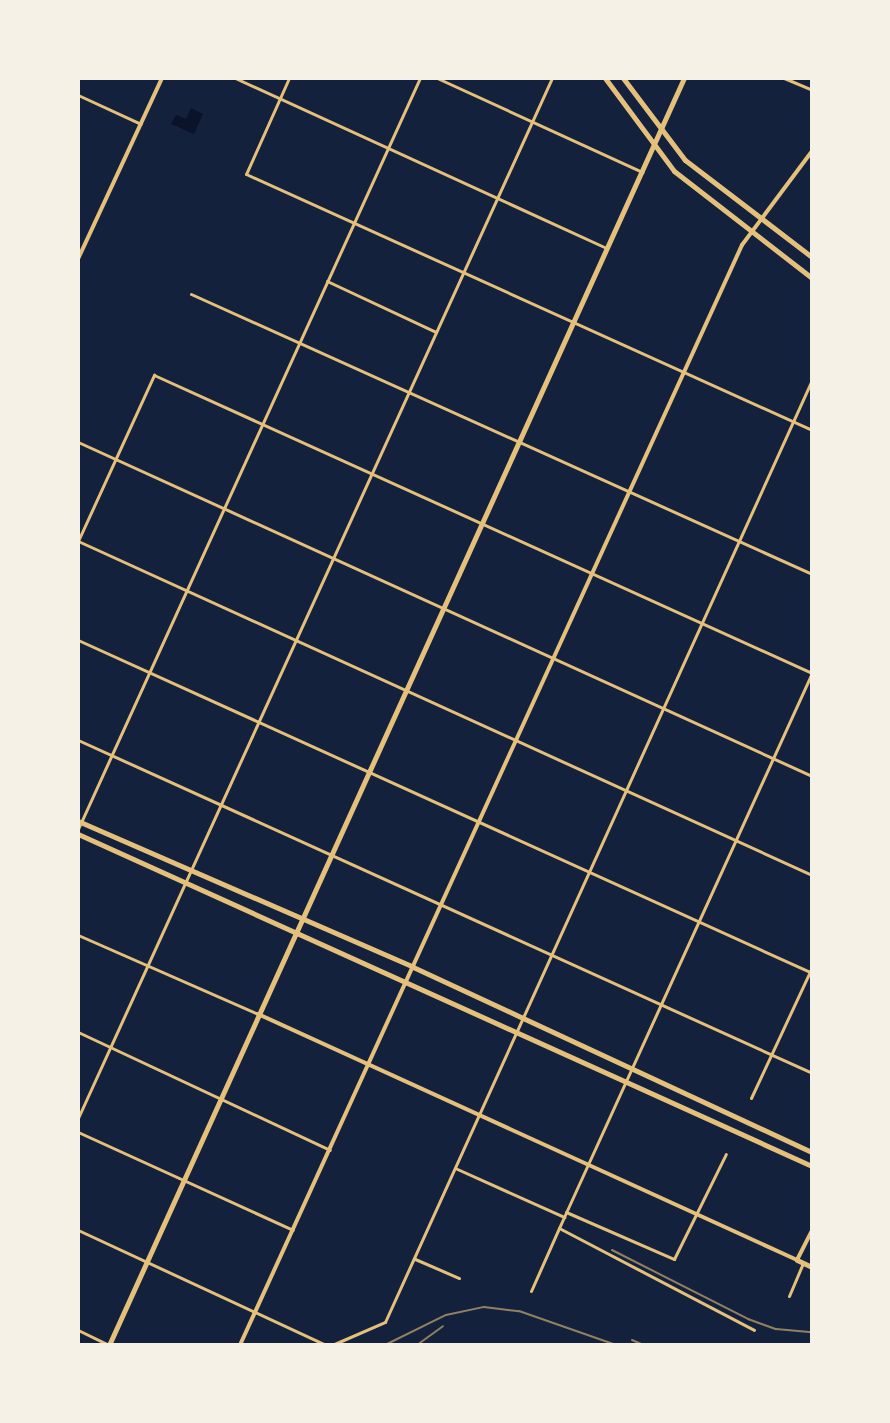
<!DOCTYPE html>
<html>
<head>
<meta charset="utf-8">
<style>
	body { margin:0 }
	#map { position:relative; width:890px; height:1423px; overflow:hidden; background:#14213d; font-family:"Open Sans",sans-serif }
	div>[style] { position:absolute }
	.water>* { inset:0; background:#0b132b }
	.minor>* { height:3px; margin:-1.5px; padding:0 1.5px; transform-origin:1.5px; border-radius:1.5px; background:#e5c07b }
	.tertiary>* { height:4px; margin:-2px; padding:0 2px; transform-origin:2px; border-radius:2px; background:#e5c07b }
	.primary>* { height:5px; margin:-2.5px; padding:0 2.5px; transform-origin:2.5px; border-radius:2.5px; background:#e5c07b }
	.rail>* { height:2px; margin:-1px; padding:0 1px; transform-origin:1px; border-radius:1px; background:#918062 }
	span { translate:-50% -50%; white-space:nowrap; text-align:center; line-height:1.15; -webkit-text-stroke:6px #f6f1e7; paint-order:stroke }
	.frame { position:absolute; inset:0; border:80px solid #f6f1e7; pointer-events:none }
</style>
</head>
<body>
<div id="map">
	<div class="water">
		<i style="clip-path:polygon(191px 108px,203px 114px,194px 134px,171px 124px,176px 115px,186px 119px)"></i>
	</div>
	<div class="minor">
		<i style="left:235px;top:78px;width:409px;rotate:24.6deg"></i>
		<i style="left:289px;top:78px;width:105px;rotate:114.1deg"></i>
		<i style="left:246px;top:174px;width:621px;rotate:24.34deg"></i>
		<i style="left:437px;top:78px;width:226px;rotate:24.6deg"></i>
		<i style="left:784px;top:78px;width:30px;rotate:23deg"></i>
		<i style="left:78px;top:95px;width:69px;rotate:24.7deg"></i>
		<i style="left:327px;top:281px;width:120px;rotate:25.1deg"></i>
		<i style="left:191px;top:294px;width:681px;rotate:24.27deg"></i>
		<i style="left:78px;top:442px;width:806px;rotate:24.47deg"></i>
		<i style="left:78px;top:541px;width:183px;rotate:-65.4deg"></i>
		<i style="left:154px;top:375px;width:722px;rotate:24.37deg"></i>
		<i style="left:78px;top:541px;width:806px;rotate:24.47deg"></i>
		<i style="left:78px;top:640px;width:806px;rotate:24.4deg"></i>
		<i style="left:78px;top:740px;width:806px;rotate:24.4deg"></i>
		<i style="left:78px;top:829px;width:825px;rotate:-65.52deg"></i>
		<i style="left:78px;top:935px;width:197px;rotate:23.7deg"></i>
		<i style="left:78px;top:1032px;width:278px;rotate:25.1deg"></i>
		<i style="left:751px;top:1098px;width:145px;rotate:-65deg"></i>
		<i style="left:78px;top:1118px;width:1143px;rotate:-65.5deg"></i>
		<i style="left:78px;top:1132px;width:236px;rotate:24.5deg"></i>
		<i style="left:455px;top:1168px;width:120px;rotate:24.2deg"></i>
		<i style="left:564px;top:1217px;width:12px;rotate:114deg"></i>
		<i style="left:559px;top:1228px;width:220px;rotate:27.6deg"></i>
		<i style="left:566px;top:1212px;width:118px;rotate:23.5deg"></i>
		<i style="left:674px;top:1259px;width:117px;rotate:-63.7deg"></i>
		<i style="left:564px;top:1217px;width:596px;rotate:-65.5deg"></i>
		<i style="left:78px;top:1230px;width:273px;rotate:24.9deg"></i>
		<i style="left:415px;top:1259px;width:48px;rotate:23.4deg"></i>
		<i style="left:531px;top:1291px;width:69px;rotate:-66deg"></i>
		<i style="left:789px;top:1296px;width:36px;rotate:-67deg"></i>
		<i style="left:78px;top:1330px;width:34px;rotate:26deg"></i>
		<i style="left:332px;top:1345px;width:58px;rotate:-23.5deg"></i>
		<i style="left:385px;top:1322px;width:1034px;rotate:-65.62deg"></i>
	</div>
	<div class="tertiary">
		<i style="left:78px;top:259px;width:200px;rotate:-65.1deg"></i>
		<i style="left:258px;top:1014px;width:592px;rotate:24.53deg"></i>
		<i style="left:797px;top:1260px;width:34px;rotate:-63deg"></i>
		<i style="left:240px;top:1345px;width:1209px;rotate:-65.47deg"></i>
		<i style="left:742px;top:245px;width:117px;rotate:-53.3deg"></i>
	</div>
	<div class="primary">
		<i style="left:605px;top:78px;width:116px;rotate:53.4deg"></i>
		<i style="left:674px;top:171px;width:175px;rotate:37.8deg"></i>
		<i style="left:623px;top:78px;width:103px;rotate:52.9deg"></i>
		<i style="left:685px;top:160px;width:160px;rotate:37.4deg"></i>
		<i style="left:78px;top:821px;width:365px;rotate:23.5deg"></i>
		<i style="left:413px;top:967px;width:440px;rotate:24.9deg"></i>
		<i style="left:78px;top:834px;width:806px;rotate:24.34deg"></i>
		<i style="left:797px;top:1260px;width:17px;rotate:25deg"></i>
		<i style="left:109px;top:1345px;width:1391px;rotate:-65.59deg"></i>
	</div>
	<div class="rail">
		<i style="left:612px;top:1250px;width:153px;rotate:26.9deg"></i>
		<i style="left:748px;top:1319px;width:30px;rotate:20deg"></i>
		<i style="left:776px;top:1329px;width:36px;rotate:5deg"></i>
		<i style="left:632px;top:1340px;width:13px;rotate:23deg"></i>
		<i style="left:385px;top:1345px;width:68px;rotate:-26.2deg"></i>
		<i style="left:446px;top:1315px;width:39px;rotate:-12deg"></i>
		<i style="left:484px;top:1307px;width:35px;rotate:7deg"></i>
		<i style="left:519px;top:1311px;width:103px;rotate:19.3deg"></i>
		<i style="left:417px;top:1345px;width:32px;rotate:-36deg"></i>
	</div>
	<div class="frame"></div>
</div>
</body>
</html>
